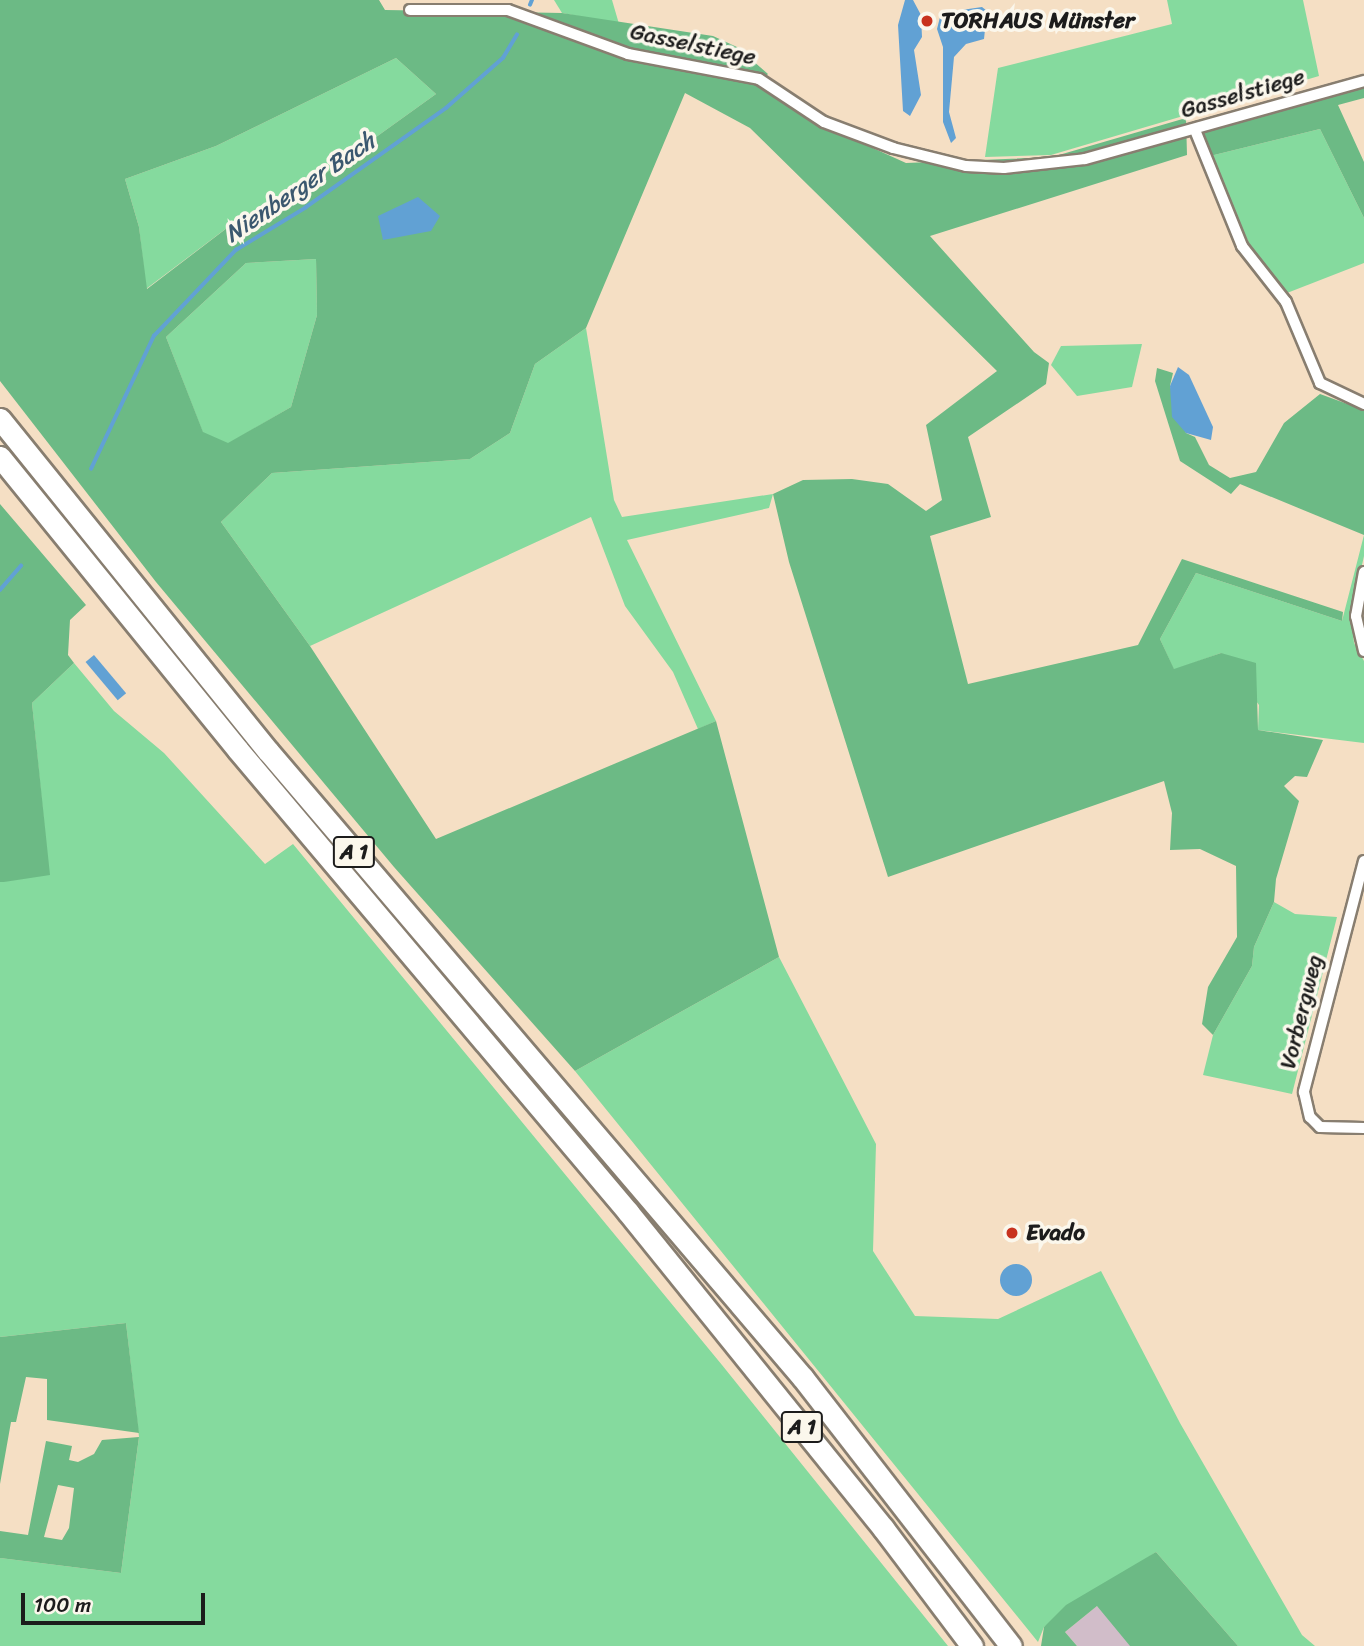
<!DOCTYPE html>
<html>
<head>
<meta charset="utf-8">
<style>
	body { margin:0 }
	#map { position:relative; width:1364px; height:1646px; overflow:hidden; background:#f5dfc4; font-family:Sriracha,sans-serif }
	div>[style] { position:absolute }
	.industrial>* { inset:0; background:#d1bdc9 }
	.green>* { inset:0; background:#85da9e }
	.forest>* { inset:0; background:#6cba85 }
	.water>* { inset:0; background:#61a1d4; transform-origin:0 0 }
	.round { border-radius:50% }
	.stream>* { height:3.5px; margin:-1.75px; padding:0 1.75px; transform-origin:1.75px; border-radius:1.75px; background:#61a1d4 }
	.roads { filter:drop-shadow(2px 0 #887e70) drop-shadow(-2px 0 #887e70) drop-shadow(0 2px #887e70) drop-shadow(0 -2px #887e70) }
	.minor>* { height:10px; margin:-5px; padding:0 5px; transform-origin:5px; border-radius:5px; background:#fff }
	.motorway>* { height:21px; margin:-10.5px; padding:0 10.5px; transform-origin:10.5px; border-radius:10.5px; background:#fff }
	.dots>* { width:19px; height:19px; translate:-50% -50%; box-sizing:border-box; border:4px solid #fbf7ec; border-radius:50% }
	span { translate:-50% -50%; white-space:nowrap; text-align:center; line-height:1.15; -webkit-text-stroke:7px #fbf7ec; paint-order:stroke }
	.shield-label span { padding:2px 5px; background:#fbf7ec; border:2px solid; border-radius:5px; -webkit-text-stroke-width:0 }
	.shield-label { font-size:21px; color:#1c1c1c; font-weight:700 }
	.poi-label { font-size:23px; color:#1c1c1c; font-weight:700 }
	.left { translate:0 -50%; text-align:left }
	.street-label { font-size:23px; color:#1c1c1c }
	.water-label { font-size:24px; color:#3b586f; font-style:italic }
	.scale { position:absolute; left:21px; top:1593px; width:184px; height:32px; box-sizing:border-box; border:4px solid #1c1c1c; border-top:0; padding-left:9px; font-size:21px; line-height:24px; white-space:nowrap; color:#1c1c1c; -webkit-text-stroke:5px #fbf7ec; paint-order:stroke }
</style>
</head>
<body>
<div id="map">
	<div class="industrial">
		<i style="clip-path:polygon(1097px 1606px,1238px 1646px,1077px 1646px,1065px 1632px)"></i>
	</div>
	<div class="green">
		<i style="clip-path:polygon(554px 0,612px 0,619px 24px,562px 13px)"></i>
		<i style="clip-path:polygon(1167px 0,1303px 0,1319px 76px,1051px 155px,985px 157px,998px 68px,1172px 24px)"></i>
		<i style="clip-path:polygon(396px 58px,436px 94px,294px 196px,244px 215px,146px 289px,139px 227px,125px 179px,216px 146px)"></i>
		<i style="clip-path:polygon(1320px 129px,1364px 218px,1364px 263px,1287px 293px,1256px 259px,1210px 156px)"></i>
		<i style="clip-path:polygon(316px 259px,317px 315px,291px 407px,228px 444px,203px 433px,166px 337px,246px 263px)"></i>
		<i style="clip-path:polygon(586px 328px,614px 500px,622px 517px,773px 494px,769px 508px,627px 540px,716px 721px,698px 729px,673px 672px,625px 606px,591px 517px,310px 646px,221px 522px,272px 473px,470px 459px,510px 433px,535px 364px)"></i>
		<i style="clip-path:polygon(1142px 344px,1132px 387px,1077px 396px,1051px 365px,1061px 346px)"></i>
		<i style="clip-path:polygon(1364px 535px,1364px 556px,1351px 614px,1354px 643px,1364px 661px,1364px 743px,1258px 730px,1259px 705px,1221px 653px,1174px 670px,1160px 639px,1196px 573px,1342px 621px)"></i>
		<i style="clip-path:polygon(74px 663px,114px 711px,164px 753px,265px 864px,293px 844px,722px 1365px,948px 1646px,0 1646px,0 1558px,121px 1573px,139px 1437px,126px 1323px,0 1337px,0 882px,49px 874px,32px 703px)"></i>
		<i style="clip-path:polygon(1274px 902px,1295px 914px,1337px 917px,1292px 1094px,1203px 1075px,1213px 1035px,1252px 966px,1254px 947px)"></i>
		<i style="clip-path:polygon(779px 957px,876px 1144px,873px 1251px,915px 1316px,998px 1319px,1101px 1271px,1180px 1423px,1302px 1635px,1315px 1646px,1238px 1646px,1156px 1552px,1044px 1627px,1038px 1642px,575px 1071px)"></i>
	</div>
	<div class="forest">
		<i style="clip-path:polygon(evenodd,0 0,379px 0,385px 10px,562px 13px,713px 36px,737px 47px,768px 74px,760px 82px,813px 121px,906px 163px,1052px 157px,1186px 118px,1187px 155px,930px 236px,1034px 352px,1049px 363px,1046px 384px,968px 437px,991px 517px,930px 536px,968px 684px,1138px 645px,1182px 559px,1343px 612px,1342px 621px,1196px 573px,1160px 639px,1174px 669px,1221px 653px,1256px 663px,1258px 730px,1323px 740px,1307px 777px,1295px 776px,1284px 786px,1299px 801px,1276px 879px,1274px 902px,1254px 947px,1252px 966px,1213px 1035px,1202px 1024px,1208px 987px,1237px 937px,1236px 866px,1200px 849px,1170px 850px,1172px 813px,1164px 781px,888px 877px,789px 562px,773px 494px,803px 480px,852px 479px,888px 484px,926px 511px,942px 500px,926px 425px,997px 371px,750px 128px,685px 93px,586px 328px,535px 364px,510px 433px,470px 459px,272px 473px,221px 522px,310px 646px,436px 839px,716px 721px,779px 957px,575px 1071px,394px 867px,156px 582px,0 381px,0 0,396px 58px,436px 94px,294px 196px,244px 215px,147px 289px,139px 227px,125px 179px,216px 146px,396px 58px,0 0,316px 259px,317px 315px,291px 407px,228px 443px,203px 432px,166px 337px,246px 263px,316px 259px)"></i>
		<i style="clip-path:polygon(1364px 84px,1364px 98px,1338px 105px,1364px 162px,1364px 218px,1320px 129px,1210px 156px,1194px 121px)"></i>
		<i style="clip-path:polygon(1157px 368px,1173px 373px,1170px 386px,1186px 433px,1195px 437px,1209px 465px,1230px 478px,1256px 472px,1284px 423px,1320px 394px,1364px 410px,1364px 535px,1240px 484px,1231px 494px,1180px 461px,1155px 381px)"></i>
		<i style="clip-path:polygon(0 504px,86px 605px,70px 620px,68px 655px,74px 663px,32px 703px,50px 875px,4px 882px,0 882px)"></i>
		<i style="clip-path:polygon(126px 1323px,139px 1433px,47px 1420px,47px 1379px,26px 1377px,16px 1422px,11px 1422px,0 1484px,0 1337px)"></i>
		<i style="clip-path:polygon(evenodd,139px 1437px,121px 1573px,0 1558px,0 1531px,28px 1535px,46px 1441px,72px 1446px,69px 1460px,78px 1462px,94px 1454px,102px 1440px,139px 1437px,58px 1485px,74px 1488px,69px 1528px,62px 1540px,44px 1537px,58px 1485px)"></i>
		<i style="clip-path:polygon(1156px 1552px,1238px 1646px,1130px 1646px,1097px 1606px,1065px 1632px,1077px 1646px,1041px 1646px,1044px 1627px,1066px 1605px)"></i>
	</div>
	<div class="water">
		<i style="clip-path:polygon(905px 0,913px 0,921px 15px,922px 37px,914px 50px,921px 95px,910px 116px,903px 111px,898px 25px)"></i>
		<i style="clip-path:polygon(982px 7px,987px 11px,984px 39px,966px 44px,954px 57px,949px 112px,956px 138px,951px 143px,943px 122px,943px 47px,937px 29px,941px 13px)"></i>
		<i style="clip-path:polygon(418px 197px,440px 216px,431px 231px,383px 240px,378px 216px)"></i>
		<i style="clip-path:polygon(1178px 367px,1189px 375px,1213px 427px,1211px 440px,1186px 433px,1172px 417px,1170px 386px)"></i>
		<i style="left:94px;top:655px;width:50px;height:11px;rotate:50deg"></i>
		<i class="round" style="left:1000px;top:1264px;width:32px;height:32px"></i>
	</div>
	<div class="stream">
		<i style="left:530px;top:5px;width:5px;rotate:-68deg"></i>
		<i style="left:91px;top:469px;width:147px;rotate:-64.7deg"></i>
		<i style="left:154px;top:336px;width:119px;rotate:-46.4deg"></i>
		<i style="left:236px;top:250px;width:81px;rotate:-31.3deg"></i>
		<i style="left:305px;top:208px;width:173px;rotate:-35.3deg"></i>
		<i style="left:446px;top:108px;width:76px;rotate:-41.3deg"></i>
		<i style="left:503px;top:58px;width:27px;rotate:-59deg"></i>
		<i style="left:0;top:590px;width:32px;rotate:-49deg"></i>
	</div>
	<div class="roads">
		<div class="minor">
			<i style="left:410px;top:10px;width:98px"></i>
			<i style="left:508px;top:10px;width:128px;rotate:20.1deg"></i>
			<i style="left:628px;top:54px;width:133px;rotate:10.8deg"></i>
			<i style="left:759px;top:79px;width:78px;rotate:33.5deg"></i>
			<i style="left:824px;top:122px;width:74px;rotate:20.6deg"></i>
			<i style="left:893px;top:148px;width:75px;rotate:13.9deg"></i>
			<i style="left:966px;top:166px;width:38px;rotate:3deg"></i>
			<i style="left:1004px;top:168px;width:81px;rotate:-6.3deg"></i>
			<i style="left:1085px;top:159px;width:290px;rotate:-15.6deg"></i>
			<i style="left:1195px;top:130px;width:125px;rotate:67.9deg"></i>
			<i style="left:1242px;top:246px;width:71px;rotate:51.8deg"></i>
			<i style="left:1286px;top:302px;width:88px;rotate:67.2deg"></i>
			<i style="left:1320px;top:383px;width:49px;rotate:25.5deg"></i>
			<i style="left:1364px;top:572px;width:45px;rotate:100.3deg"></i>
			<i style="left:1356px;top:616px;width:36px;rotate:77deg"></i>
			<i style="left:1364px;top:861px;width:239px;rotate:104.6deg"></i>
			<i style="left:1304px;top:1092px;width:26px;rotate:77deg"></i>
			<i style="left:1310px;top:1117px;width:14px;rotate:45deg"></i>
			<i style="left:1320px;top:1127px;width:44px;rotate:1.3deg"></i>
		</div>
		<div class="motorway">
			<i style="left:0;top:419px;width:427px;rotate:51.1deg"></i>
			<i style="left:268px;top:751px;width:824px;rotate:49.53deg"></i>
			<i style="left:803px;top:1378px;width:339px;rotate:52.2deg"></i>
			<i style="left:0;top:457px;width:377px;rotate:50.9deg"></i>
			<i style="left:238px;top:750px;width:605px;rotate:49.83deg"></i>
			<i style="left:628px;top:1212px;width:406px;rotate:51.1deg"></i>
			<i style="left:883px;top:1528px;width:148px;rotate:53deg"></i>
		</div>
	</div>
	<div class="dots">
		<i style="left:927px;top:21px;background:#c8321e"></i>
		<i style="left:1012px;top:1233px;background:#c8321e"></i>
	</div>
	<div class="shield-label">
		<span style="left:354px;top:852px">A 1</span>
		<span style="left:802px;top:1427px">A 1</span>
	</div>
	<div class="poi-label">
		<span class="left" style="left:941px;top:21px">TORHAUS Münster</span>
		<span class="left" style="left:1026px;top:1233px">Evado</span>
	</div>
	<div class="street-label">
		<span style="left:693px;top:45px;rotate:12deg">Gasselstiege</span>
		<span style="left:1243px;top:94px;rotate:-16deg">Gasselstiege</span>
		<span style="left:1302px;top:1012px;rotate:-76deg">Vorbergweg</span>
	</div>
	<div class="water-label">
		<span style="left:300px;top:188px;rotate:-34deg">Nienberger Bach</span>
	</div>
	<div class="scale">100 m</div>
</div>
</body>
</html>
